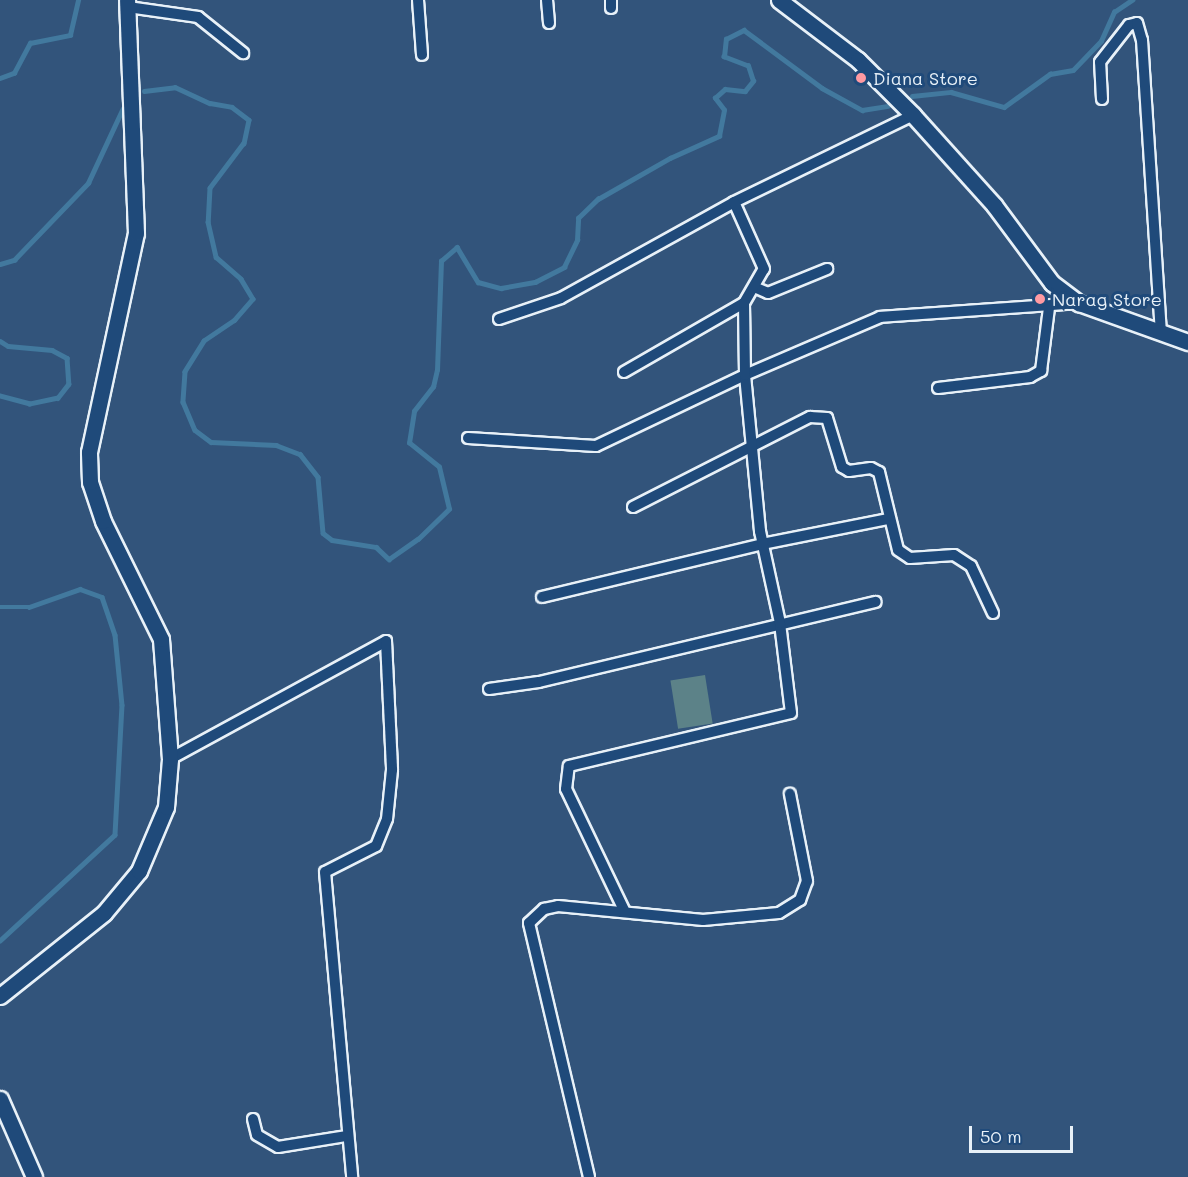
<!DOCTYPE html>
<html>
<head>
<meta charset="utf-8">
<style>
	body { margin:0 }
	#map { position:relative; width:1188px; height:1177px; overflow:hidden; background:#32547b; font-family:Mali,sans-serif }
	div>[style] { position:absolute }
	.green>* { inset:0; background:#5c8288; transform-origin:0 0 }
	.stream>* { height:4.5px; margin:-2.25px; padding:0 2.25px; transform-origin:2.25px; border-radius:2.25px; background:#42799e }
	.roads { filter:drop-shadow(2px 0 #e8f1f8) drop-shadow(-2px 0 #e8f1f8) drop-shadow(0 2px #e8f1f8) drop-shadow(0 -2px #e8f1f8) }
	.street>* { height:10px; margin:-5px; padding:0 5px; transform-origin:5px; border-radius:5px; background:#1f4a7a }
	.secondary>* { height:15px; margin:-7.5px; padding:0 7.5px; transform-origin:7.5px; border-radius:7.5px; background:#1f4a7a }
	.dots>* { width:16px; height:16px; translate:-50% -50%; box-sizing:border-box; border:3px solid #1f4a7a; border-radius:50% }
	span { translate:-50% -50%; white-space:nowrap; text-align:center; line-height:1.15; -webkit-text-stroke:6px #1f4a7a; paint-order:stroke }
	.poi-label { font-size:18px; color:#e8f1f8 }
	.left { translate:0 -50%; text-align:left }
	.scale { position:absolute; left:969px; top:1126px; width:104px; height:27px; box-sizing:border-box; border:3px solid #e8f1f8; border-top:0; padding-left:8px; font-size:18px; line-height:21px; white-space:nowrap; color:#e8f1f8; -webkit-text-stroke:4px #1f4a7a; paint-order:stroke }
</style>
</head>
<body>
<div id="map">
	<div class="green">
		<i style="left:705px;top:675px;width:49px;height:35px;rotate:81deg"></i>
	</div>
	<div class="stream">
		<i style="left:0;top:78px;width:15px;rotate:-20deg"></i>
		<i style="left:14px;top:73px;width:34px;rotate:-62deg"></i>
		<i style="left:30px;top:43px;width:41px;rotate:-11.3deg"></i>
		<i style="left:70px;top:35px;width:36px;rotate:-77deg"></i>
		<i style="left:144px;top:91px;width:31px;rotate:-7deg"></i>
		<i style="left:175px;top:87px;width:38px;rotate:25deg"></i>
		<i style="left:210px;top:103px;width:22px;rotate:10deg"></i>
		<i style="left:232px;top:107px;width:21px;rotate:37deg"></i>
		<i style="left:249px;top:120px;width:24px;rotate:102deg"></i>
		<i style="left:244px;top:143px;width:56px;rotate:127.1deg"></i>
		<i style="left:210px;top:188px;width:34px;rotate:93deg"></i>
		<i style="left:208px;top:222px;width:36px;rotate:77deg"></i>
		<i style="left:216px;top:257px;width:33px;rotate:41deg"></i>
		<i style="left:241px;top:279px;width:23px;rotate:59deg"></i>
		<i style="left:253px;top:299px;width:28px;rotate:131deg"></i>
		<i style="left:235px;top:320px;width:37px;rotate:146deg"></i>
		<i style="left:204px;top:341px;width:36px;rotate:122deg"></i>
		<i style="left:185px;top:372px;width:30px;rotate:94deg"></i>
		<i style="left:183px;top:402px;width:30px;rotate:67deg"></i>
		<i style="left:195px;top:430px;width:20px;rotate:37deg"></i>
		<i style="left:211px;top:442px;width:65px;rotate:2.6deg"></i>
		<i style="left:276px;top:445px;width:26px;rotate:21deg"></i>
		<i style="left:300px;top:454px;width:29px;rotate:52deg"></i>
		<i style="left:318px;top:477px;width:56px;rotate:84.9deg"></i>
		<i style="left:323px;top:533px;width:11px;rotate:38deg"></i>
		<i style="left:332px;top:540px;width:45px;rotate:9deg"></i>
		<i style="left:376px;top:547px;width:18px;rotate:43deg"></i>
		<i style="left:389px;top:559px;width:35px;rotate:-35deg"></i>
		<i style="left:418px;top:539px;width:43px;rotate:-44.1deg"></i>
		<i style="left:449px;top:509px;width:43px;rotate:-103.4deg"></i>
		<i style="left:439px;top:467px;width:38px;rotate:-141deg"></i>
		<i style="left:409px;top:443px;width:32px;rotate:-81deg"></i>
		<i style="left:414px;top:411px;width:31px;rotate:-52deg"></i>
		<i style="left:433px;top:387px;width:17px;rotate:-77deg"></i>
		<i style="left:437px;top:370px;width:109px;rotate:-87.9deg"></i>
		<i style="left:441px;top:261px;width:21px;rotate:-41deg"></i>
		<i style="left:457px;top:247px;width:41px;rotate:59deg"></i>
		<i style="left:478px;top:282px;width:24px;rotate:15deg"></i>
		<i style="left:501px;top:288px;width:35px;rotate:-10deg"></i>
		<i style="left:535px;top:282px;width:33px;rotate:-27deg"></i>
		<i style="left:564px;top:267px;width:30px;rotate:-64deg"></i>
		<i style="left:577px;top:240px;width:22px;rotate:-87deg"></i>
		<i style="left:578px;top:218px;width:28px;rotate:-44deg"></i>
		<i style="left:598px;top:199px;width:83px;rotate:-29.7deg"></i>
		<i style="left:670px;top:158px;width:54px;rotate:-24.2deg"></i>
		<i style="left:719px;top:136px;width:26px;rotate:-79deg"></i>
		<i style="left:724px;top:110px;width:15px;rotate:-127deg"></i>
		<i style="left:715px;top:98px;width:13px;rotate:-42deg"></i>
		<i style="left:725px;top:89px;width:20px;rotate:6deg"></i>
		<i style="left:745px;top:91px;width:13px;rotate:-51deg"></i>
		<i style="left:753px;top:81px;width:16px;rotate:-108deg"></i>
		<i style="left:748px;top:66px;width:26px;rotate:-159deg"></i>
		<i style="left:724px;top:57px;width:18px;rotate:-84deg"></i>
		<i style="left:726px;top:39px;width:20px;rotate:-27deg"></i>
		<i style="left:744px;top:30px;width:97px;rotate:36.6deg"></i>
		<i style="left:822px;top:88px;width:46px;rotate:28.8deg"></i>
		<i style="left:862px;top:110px;width:26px;rotate:-9deg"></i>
		<i style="left:912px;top:96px;width:39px;rotate:-6deg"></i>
		<i style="left:951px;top:92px;width:55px;rotate:15.8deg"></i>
		<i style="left:1004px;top:107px;width:57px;rotate:-35.7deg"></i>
		<i style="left:1050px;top:74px;width:23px;rotate:-10deg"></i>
		<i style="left:1073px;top:70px;width:40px;rotate:-46deg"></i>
		<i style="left:1101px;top:41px;width:32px;rotate:-66deg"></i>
		<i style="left:1114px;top:12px;width:22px;rotate:-34deg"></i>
		<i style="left:0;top:264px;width:15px;rotate:-16deg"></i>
		<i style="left:14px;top:260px;width:107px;rotate:-46.1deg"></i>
		<i style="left:88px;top:183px;width:81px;rotate:-65deg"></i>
		<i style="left:0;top:341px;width:9px;rotate:32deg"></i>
		<i style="left:8px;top:346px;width:44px;rotate:5.2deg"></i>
		<i style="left:52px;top:350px;width:17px;rotate:28deg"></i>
		<i style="left:67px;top:358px;width:26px;rotate:86deg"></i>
		<i style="left:69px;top:384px;width:18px;rotate:128deg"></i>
		<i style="left:58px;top:398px;width:29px;rotate:168deg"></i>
		<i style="left:30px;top:404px;width:31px;rotate:-165deg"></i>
		<i style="left:0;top:607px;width:29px"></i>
		<i style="left:29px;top:607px;width:54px;rotate:-19.4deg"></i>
		<i style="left:80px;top:589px;width:23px;rotate:20deg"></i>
		<i style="left:102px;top:597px;width:40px;rotate:71.1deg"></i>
		<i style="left:115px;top:635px;width:70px;rotate:84.3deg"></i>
		<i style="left:122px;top:705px;width:130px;rotate:93.1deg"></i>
		<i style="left:115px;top:835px;width:156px;rotate:137.3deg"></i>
	</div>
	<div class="roads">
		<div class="street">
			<i style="left:418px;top:0;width:55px;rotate:85.8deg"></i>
			<i style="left:547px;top:0;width:23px;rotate:85deg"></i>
			<i style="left:611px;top:0;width:8px;rotate:90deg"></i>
			<i style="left:128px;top:7px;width:71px;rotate:8.1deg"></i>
			<i style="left:198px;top:17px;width:58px;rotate:38.7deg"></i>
			<i style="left:1102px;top:99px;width:37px;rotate:-93deg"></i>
			<i style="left:1100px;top:62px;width:47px;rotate:-51.9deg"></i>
			<i style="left:1129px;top:25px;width:8px;rotate:-14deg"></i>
			<i style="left:1137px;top:23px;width:18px;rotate:74deg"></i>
			<i style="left:1142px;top:40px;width:292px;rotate:86.3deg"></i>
			<i style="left:754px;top:287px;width:15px;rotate:23deg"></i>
			<i style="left:768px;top:293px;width:64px;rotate:-22.1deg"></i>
			<i style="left:499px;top:319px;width:65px;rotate:-18.7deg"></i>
			<i style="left:561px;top:298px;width:198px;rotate:-29deg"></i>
			<i style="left:734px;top:202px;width:199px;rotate:-25.9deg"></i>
			<i style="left:624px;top:372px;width:138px;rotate:-29.9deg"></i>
			<i style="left:938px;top:388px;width:93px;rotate:-6.8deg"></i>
			<i style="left:1030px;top:377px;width:13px;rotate:-29deg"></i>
			<i style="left:1041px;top:371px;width:64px;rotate:-82.8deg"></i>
			<i style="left:468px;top:438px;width:128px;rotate:3.6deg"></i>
			<i style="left:596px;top:446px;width:165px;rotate:-25.5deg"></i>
			<i style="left:745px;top:375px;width:147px;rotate:-23.2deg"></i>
			<i style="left:880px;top:317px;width:199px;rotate:-4deg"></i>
			<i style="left:633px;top:507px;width:199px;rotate:-27deg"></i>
			<i style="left:810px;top:417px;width:17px;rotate:3deg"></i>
			<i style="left:827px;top:418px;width:51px;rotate:73deg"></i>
			<i style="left:842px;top:467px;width:8px;rotate:30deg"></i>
			<i style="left:849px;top:471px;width:22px;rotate:-8deg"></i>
			<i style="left:871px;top:468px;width:9px;rotate:27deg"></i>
			<i style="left:879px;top:472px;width:80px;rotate:76.3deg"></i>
			<i style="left:898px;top:550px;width:14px;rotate:34deg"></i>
			<i style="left:910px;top:558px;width:44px;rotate:-3.9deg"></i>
			<i style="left:954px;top:555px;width:20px;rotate:33deg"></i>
			<i style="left:971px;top:566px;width:52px;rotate:64.9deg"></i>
			<i style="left:542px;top:597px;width:226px;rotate:-13.5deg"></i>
			<i style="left:762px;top:544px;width:128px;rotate:-11.2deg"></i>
			<i style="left:489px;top:689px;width:50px;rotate:-8deg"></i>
			<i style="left:539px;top:682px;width:346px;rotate:-13.4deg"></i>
			<i style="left:170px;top:759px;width:246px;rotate:-28.6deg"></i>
			<i style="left:386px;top:641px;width:129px;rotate:87.3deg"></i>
			<i style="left:392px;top:770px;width:49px;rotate:95.8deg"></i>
			<i style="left:387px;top:819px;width:29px;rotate:112deg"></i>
			<i style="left:376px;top:846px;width:57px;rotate:153deg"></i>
			<i style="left:325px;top:872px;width:306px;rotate:84.9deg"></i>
			<i style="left:624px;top:910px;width:134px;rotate:-115.6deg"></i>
			<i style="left:566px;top:789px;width:23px;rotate:-83deg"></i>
			<i style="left:569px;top:766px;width:228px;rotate:-13.4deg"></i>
			<i style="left:791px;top:713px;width:91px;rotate:-97deg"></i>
			<i style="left:780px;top:623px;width:94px;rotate:-102.3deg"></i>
			<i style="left:760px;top:531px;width:157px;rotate:-95.5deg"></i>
			<i style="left:745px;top:375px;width:72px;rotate:-90.8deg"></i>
			<i style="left:744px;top:303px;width:39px;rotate:-60deg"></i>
			<i style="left:764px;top:269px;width:73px;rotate:-114.1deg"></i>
			<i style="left:253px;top:1119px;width:16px;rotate:76deg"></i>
			<i style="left:257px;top:1135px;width:24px;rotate:30deg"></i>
			<i style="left:278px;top:1147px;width:70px;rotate:-9.1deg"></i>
			<i style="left:589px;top:1177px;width:261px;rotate:-103.3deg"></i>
			<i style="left:529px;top:923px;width:21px;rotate:-43deg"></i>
			<i style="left:544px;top:909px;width:14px;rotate:-12deg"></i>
			<i style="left:558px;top:906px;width:146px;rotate:5.5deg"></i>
			<i style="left:703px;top:920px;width:76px;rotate:-5.3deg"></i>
			<i style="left:779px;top:913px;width:25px;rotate:-32deg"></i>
			<i style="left:800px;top:900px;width:20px;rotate:-70deg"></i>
			<i style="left:807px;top:881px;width:89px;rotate:-101.1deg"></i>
		</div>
		<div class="secondary">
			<i style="left:779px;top:0;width:99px;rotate:37.2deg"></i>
			<i style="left:858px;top:60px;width:78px;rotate:45deg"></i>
			<i style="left:913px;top:115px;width:121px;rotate:48deg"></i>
			<i style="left:994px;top:205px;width:97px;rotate:53.4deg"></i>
			<i style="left:1052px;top:283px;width:34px;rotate:37deg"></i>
			<i style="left:1079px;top:303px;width:116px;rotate:19.7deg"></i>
			<i style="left:0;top:996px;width:133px;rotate:-38.6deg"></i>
			<i style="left:104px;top:913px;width:55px;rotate:-50.2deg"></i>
			<i style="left:139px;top:871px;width:69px;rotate:-67.1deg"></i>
			<i style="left:166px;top:807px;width:48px;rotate:-85.2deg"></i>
			<i style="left:170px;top:759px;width:120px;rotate:-94.3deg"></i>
			<i style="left:161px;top:639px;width:131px;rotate:-116.2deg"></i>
			<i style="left:103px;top:521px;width:41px;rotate:-108.4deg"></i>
			<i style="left:90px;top:482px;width:30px;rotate:-92deg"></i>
			<i style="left:89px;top:452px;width:224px;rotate:-77.9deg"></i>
			<i style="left:136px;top:233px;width:233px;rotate:-92.2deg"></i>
			<i style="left:0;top:1099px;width:85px;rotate:66.4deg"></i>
		</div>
	</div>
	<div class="dots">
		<i style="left:861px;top:78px;background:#ff9aa2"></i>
		<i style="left:1040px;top:299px;background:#ff9aa2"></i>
	</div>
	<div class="poi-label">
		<span class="left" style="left:873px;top:78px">Diana Store</span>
		<span class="left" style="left:1052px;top:299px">Narag Store</span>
	</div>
	<div class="scale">50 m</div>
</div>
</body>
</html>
